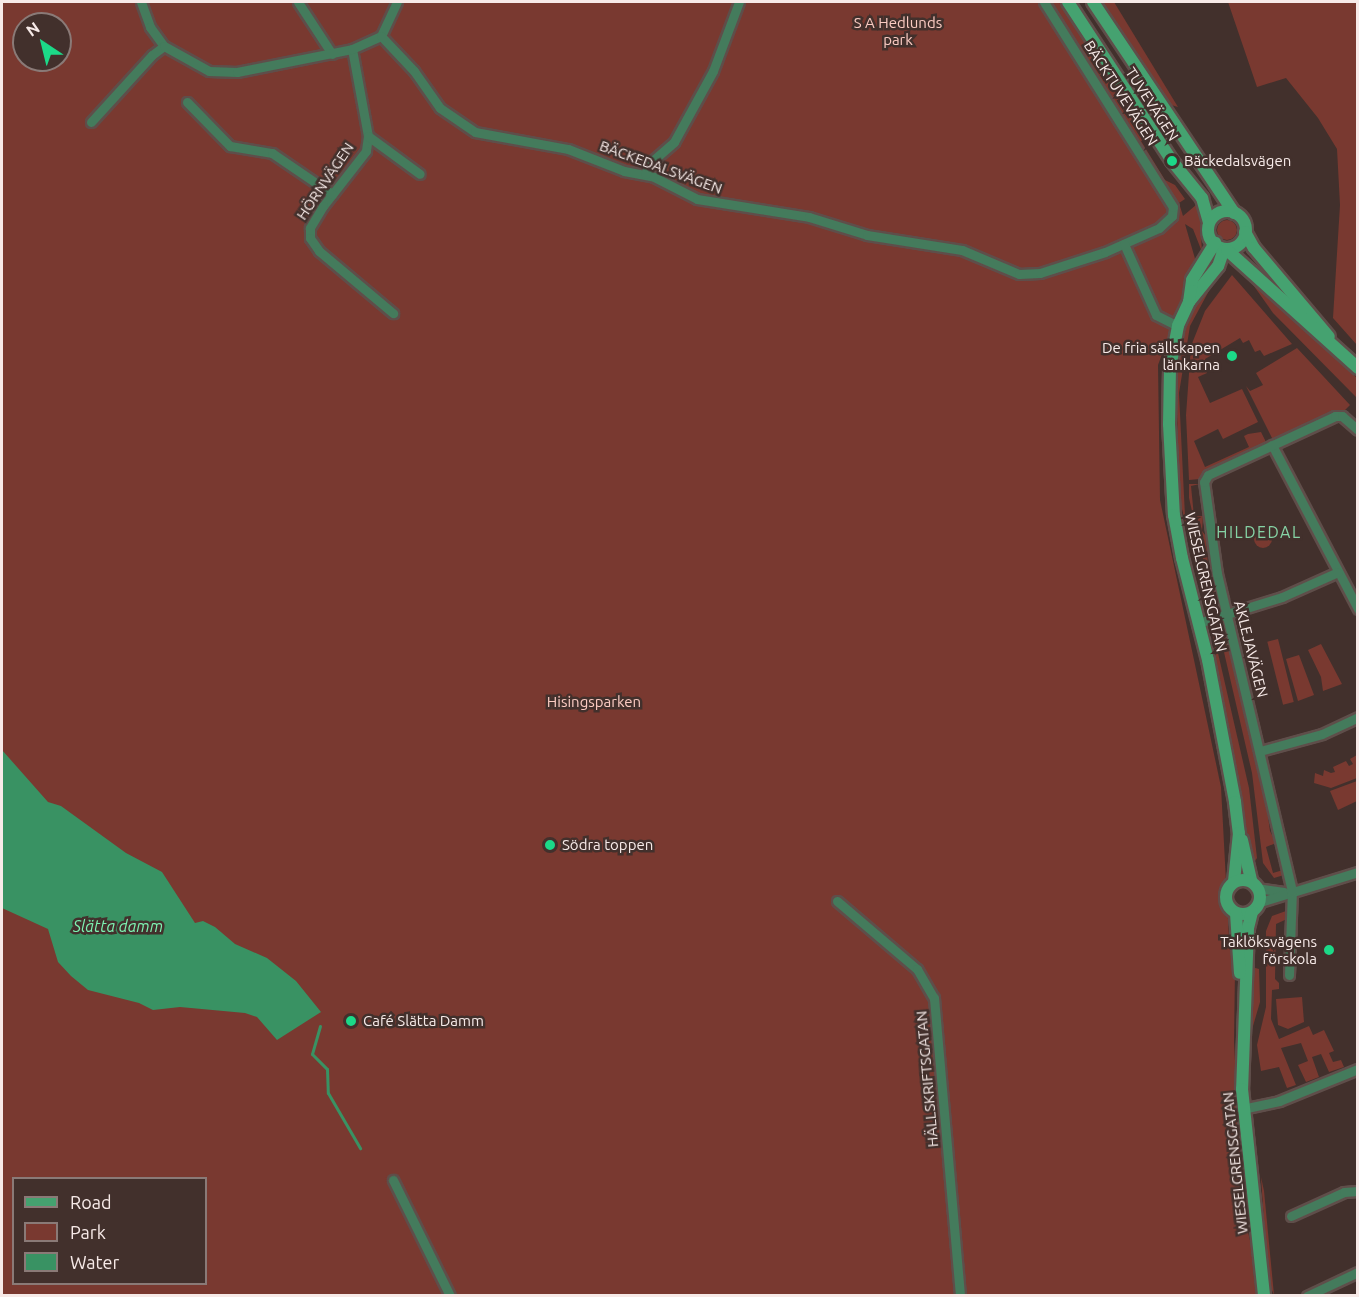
<!DOCTYPE html>
<html>
<head>
<meta charset="utf-8">
<style>
	body { margin:0 }
	#map { position:relative; width:1359px; height:1297px; overflow:hidden; background:#42302c; font-family:Ubuntu,sans-serif }
	div>[style] { position:absolute }
	.green>* { inset:0; background:#793930; transform-origin:0 0 }
	.round { border-radius:50% }
	.water>* { inset:0; background:#399263 }
	.stream>* { height:3px; margin:-1.5px; padding:0 1.5px; transform-origin:1.5px; border-radius:1.5px; background:#399263 }
	.roads { filter:drop-shadow(2px 0 #5f4e4a) drop-shadow(-2px 0 #5f4e4a) drop-shadow(0 2px #5f4e4a) drop-shadow(0 -2px #5f4e4a) }
	.street>* { height:9px; margin:-4.5px; padding:0 4.5px; transform-origin:4.5px; border-radius:4.5px; background:#447b5c }
	.secondary>* { height:12px; margin:-6px; padding:0 6px; transform-origin:6px; border-radius:6px; background:#45a270 }
	.secondary>.ring { margin:-6px; padding:0; box-sizing:content-box; background:none; border:12px solid #45a270; border-radius:50% }
	.dots>* { width:16px; height:16px; translate:-50% -50%; box-sizing:border-box; border:3px solid #42302c; border-radius:50% }
	span { translate:-50% -50%; white-space:nowrap; text-align:center; line-height:1.15; -webkit-text-stroke:5px #42302c; paint-order:stroke }
	.park-label { font-size:15px; color:#fbcbc2 }
	.street-label { font-size:15px; color:#f7eae8 }
	.poi-label { font-size:15px; color:#f7eae8 }
	.left { translate:0 -50%; text-align:left }
	.right { translate:-100% -50%; text-align:right }
	.neighbourhood-label { font-size:16px; color:#86d3a5; letter-spacing:1.5px }
	.water-label { font-size:16px; color:#7df3b2; font-style:italic }
	.frame { position:absolute; inset:0; border:3px solid #f7eae8; pointer-events:none }
	.legend { position:absolute; left:12px; top:1177px; width:195px; height:108px; box-sizing:border-box; background:#42302c; border:2px solid #8a7a77; margin:0; padding:8px 10px; list-style:none; font-size:18px; color:#f7eae8 }
	.legend li { display:flex; align-items:center; gap:12px; height:30px }
	.legend b { width:30px; border:2px solid #8a7a77 }
	.north { position:absolute; left:12px; top:12px; width:60px; height:60px; box-sizing:border-box; background:#42302c; border:2px solid #8a7a77; border-radius:50%; rotate:325deg; font-size:16px; font-weight:700; line-height:24px; text-align:center; color:#f7eae8 }
	.north::after { content:''; display:block; margin:auto; width:21px; height:27px; background:#1cd988; clip-path:polygon(50% 0,100% 100%,50% 72%,0 100%) }
</style>
</head>
<body>
<div id="map">
	<div class="green">
		<i style="clip-path:polygon(evenodd,2px 2px,1059px 2px,1133px 115px,1145px 139px,1141px 141px,1165px 180px,1175px 185px,1185px 199px,1179px 203px,1183px 216px,1196px 205px,1200px 219px,1202px 252px,1193px 229px,1185px 224px,1196px 262px,1158px 365px,1160px 500px,1221px 787px,1229px 938px,1235px 970px,1234px 1042px,1243px 1211px,1263px 1295px,2px 1295px,2px 2px,24px 24px,60px 24px,60px 60px,24px 60px,24px 24px,2px 2px,14px 1178px,206px 1178px,206px 1284px,14px 1284px,14px 1178px)"></i>
		<i style="clip-path:polygon(1102px 2px,1114px 2px,1178px 107px,1171px 105px)"></i>
		<i style="clip-path:polygon(1228px 2px,1357px 2px,1357px 345px,1333px 318px,1340px 205px,1337px 149px,1318px 118px,1286px 78px,1257px 87px)"></i>
		<i class="round" style="left:1217px;top:220px;width:20px;height:20px"></i>
		<i style="clip-path:polygon(1244px 272px,1357px 378px,1357px 398px,1273px 313px)"></i>
		<i style="clip-path:polygon(1218px 274px,1190px 326px,1179px 393px,1185px 516px,1202px 596px,1179px 496px,1176px 366px,1188px 316px)"></i>
		<i style="clip-path:polygon(1232px 275px,1292px 344px,1264px 356px,1260px 350px,1255px 352px,1249px 340px,1243px 343px,1240px 338px,1205px 359px,1207px 373px,1198px 377px,1210px 403px,1242px 389px,1258px 422px,1223px 439px,1218px 429px,1194px 441px,1205px 467px,1249px 447px,1244px 436px,1248px 434px,1261px 432px,1266px 442px,1204px 473px,1200px 479px,1189px 480px,1186px 415px,1191px 346px,1205px 311px)"></i>
		<i style="clip-path:polygon(1297px 348px,1350px 405px,1343px 412px,1273px 440px,1246px 386px,1250px 391px,1263px 385px,1256px 373px)"></i>
		<i style="clip-path:polygon(1200px 484px,1191px 486px,1194px 516px,1203px 516px,1202px 531px,1206px 536px,1208px 566px,1213px 570px,1220px 605px,1215px 612px,1189px 498px,1189px 484px)"></i>
		<i class="round" style="left:1254px;top:530px;width:18px;height:18px"></i>
		<i style="clip-path:polygon(1217px 622px,1224px 624px,1233px 653px,1263px 780px,1270px 831px,1276px 843px,1266px 847px,1273px 873px,1283px 870px,1284px 875px,1274px 878px,1263px 863px,1252px 773px)"></i>
		<i style="clip-path:polygon(1212px 627px,1249px 788px,1257px 858px,1253px 864px,1220px 694px)"></i>
		<i style="left:1278px;top:639px;width:65px;height:11px;rotate:76deg"></i>
		<i style="clip-path:polygon(1321px 644px,1342px 684px,1323px 691px,1321px 677px,1308px 650px)"></i>
		<i style="clip-path:polygon(1299px 655px,1314px 695px,1298px 701px,1286px 659px)"></i>
		<i style="clip-path:polygon(1357px 755px,1357px 778px,1331px 788px,1314px 783px,1315px 773px,1323px 776px,1324px 770px,1331px 773px,1335px 772px,1333px 767px,1346px 761px,1349px 766px,1353px 764px,1350px 759px)"></i>
		<i style="clip-path:polygon(1357px 781px,1357px 801px,1338px 810px,1330px 791px)"></i>
		<i style="clip-path:polygon(1286px 911px,1287px 919px,1276px 924px,1275px 979px,1279px 983px,1279px 989px,1272px 990px,1271px 1019px,1279px 1039px,1309px 1026px,1313px 1035px,1324px 1030px,1334px 1051px,1329px 1053px,1333px 1062px,1341px 1060px,1344px 1067px,1329px 1072px,1321px 1054px,1312px 1057px,1319px 1077px,1306px 1082px,1298px 1065px,1308px 1061px,1301px 1043px,1281px 1048px,1296px 1085px,1287px 1088px,1279px 1067px,1261px 1071px,1257px 1045px,1266px 1007px,1266px 931px,1272px 916px)"></i>
		<i style="clip-path:polygon(1252px 967px,1259px 969px,1260px 1002px,1251px 1033px)"></i>
		<i style="clip-path:polygon(1302px 997px,1304px 1022px,1288px 1029px,1278px 1025px,1276px 999px)"></i>
		<i style="clip-path:polygon(1261px 1177px,1264px 1191px,1274px 1295px,1268px 1281px)"></i>
	</div>
	<div class="water">
		<i style="clip-path:polygon(2px 750px,48px 802px,61px 806px,126px 853px,162px 872px,195px 923px,203px 921px,215px 927px,235px 944px,267px 958px,296px 981px,321px 1012px,277px 1040px,257px 1017px,245px 1013px,180px 1007px,153px 1010px,139px 1003px,88px 990px,71px 976px,58px 962px,48px 929px,2px 908px)"></i>
	</div>
	<div class="stream">
		<i style="left:320px;top:1026px;width:29px;rotate:106deg"></i>
		<i style="left:312px;top:1054px;width:21px;rotate:45deg"></i>
		<i style="left:327px;top:1069px;width:24px;rotate:88deg"></i>
		<i style="left:328px;top:1093px;width:64px;rotate:59.8deg"></i>
	</div>
	<div class="roads">
		<div class="street">
			<i style="left:141px;top:2px;width:27px;rotate:70deg"></i>
			<i style="left:150px;top:27px;width:24px;rotate:54deg"></i>
			<i style="left:298px;top:2px;width:62px;rotate:56.8deg"></i>
			<i style="left:381px;top:36px;width:38px;rotate:-65deg"></i>
			<i style="left:352px;top:49px;width:88px;rotate:79.6deg"></i>
			<i style="left:368px;top:136px;width:15px;rotate:98deg"></i>
			<i style="left:366px;top:151px;width:70px;rotate:128deg"></i>
			<i style="left:323px;top:206px;width:26px;rotate:121deg"></i>
			<i style="left:310px;top:228px;width:10px;rotate:90deg"></i>
			<i style="left:310px;top:238px;width:16px;rotate:55deg"></i>
			<i style="left:319px;top:251px;width:97px;rotate:40deg"></i>
			<i style="left:187px;top:102px;width:62px;rotate:45.7deg"></i>
			<i style="left:230px;top:146px;width:43px;rotate:9.5deg"></i>
			<i style="left:272px;top:153px;width:73px;rotate:34.3deg"></i>
			<i style="left:91px;top:122px;width:91px;rotate:-47.7deg"></i>
			<i style="left:152px;top:55px;width:15px;rotate:-37deg"></i>
			<i style="left:164px;top:46px;width:51px;rotate:29.1deg"></i>
			<i style="left:209px;top:71px;width:28px;rotate:2deg"></i>
			<i style="left:237px;top:72px;width:117px;rotate:-11.3deg"></i>
			<i style="left:352px;top:49px;width:32px;rotate:-24deg"></i>
			<i style="left:381px;top:36px;width:48px;rotate:46.7deg"></i>
			<i style="left:414px;top:71px;width:45px;rotate:54.9deg"></i>
			<i style="left:440px;top:108px;width:42px;rotate:34.4deg"></i>
			<i style="left:475px;top:132px;width:95px;rotate:10.4deg"></i>
			<i style="left:568px;top:149px;width:60px;rotate:21.4deg"></i>
			<i style="left:624px;top:171px;width:31px;rotate:11deg"></i>
			<i style="left:654px;top:177px;width:48px;rotate:27.1deg"></i>
			<i style="left:697px;top:199px;width:113px;rotate:9.1deg"></i>
			<i style="left:809px;top:217px;width:61px;rotate:17.2deg"></i>
			<i style="left:867px;top:235px;width:96px;rotate:9deg"></i>
			<i style="left:962px;top:250px;width:62px;rotate:22.8deg"></i>
			<i style="left:1019px;top:274px;width:21px;rotate:-3deg"></i>
			<i style="left:1040px;top:273px;width:68px;rotate:-17.9deg"></i>
			<i style="left:1105px;top:252px;width:59px;rotate:-24deg"></i>
			<i style="left:1159px;top:228px;width:18px;rotate:-43deg"></i>
			<i style="left:1172px;top:216px;width:9px;rotate:-84deg"></i>
			<i style="left:1173px;top:207px;width:242px;rotate:-122.2deg"></i>
			<i style="left:368px;top:136px;width:64px;rotate:36.2deg"></i>
			<i style="left:645px;top:174px;width:12px;rotate:-66deg"></i>
			<i style="left:650px;top:163px;width:32px;rotate:-41deg"></i>
			<i style="left:674px;top:142px;width:81px;rotate:-61.2deg"></i>
			<i style="left:713px;top:71px;width:74px;rotate:-69.4deg"></i>
			<i style="left:1124px;top:244px;width:78px;rotate:65.7deg"></i>
			<i style="left:1156px;top:315px;width:25px;rotate:27deg"></i>
			<i style="left:1272px;top:445px;width:185px;rotate:62.3deg"></i>
			<i style="left:1198px;top:623px;width:88px;rotate:-17.2deg"></i>
			<i style="left:1282px;top:597px;width:61px;rotate:-24.1deg"></i>
			<i style="left:1260px;top:751px;width:64px;rotate:-15.3deg"></i>
			<i style="left:1322px;top:734px;width:40px;rotate:-25deg"></i>
			<i style="left:1256px;top:888px;width:28px;rotate:8deg"></i>
			<i style="left:837px;top:901px;width:105px;rotate:40.4deg"></i>
			<i style="left:917px;top:969px;width:34px;rotate:60deg"></i>
			<i style="left:934px;top:998px;width:299px;rotate:85deg"></i>
			<i style="left:1257px;top:903px;width:106px;rotate:-17.1deg"></i>
			<i style="left:1289px;top:975px;width:84px;rotate:-88deg"></i>
			<i style="left:1292px;top:891px;width:326px;rotate:-103.3deg"></i>
			<i style="left:1217px;top:574px;width:93px;rotate:-98deg"></i>
			<i style="left:1204px;top:482px;width:8px;rotate:-60deg"></i>
			<i style="left:1208px;top:475px;width:140px;rotate:-24.9deg"></i>
			<i style="left:1335px;top:416px;width:7px"></i>
			<i style="left:1342px;top:416px;width:21px;rotate:41deg"></i>
			<i style="left:1242px;top:1109px;width:38px;rotate:-12deg"></i>
			<i style="left:1279px;top:1101px;width:85px;rotate:-22.1deg"></i>
			<i style="left:393px;top:1180px;width:129px;rotate:63.8deg"></i>
			<i style="left:1291px;top:1216px;width:58px;rotate:-24.4deg"></i>
			<i style="left:1344px;top:1192px;width:14px;rotate:-4deg"></i>
			<i style="left:1307px;top:1296px;width:56px;rotate:-25.2deg"></i>
		</div>
		<div class="secondary">
			<i style="left:1068px;top:2px;width:190px;rotate:56.8deg"></i>
			<i style="left:1172px;top:161px;width:48px;rotate:51deg"></i>
			<i style="left:1202px;top:198px;width:25px;rotate:74deg"></i>
			<i style="left:1093px;top:2px;width:254px;rotate:56.2deg"></i>
			<i class="ring" style="left:1208px;top:211px;width:26px;height:26px"></i>
			<i style="left:1245px;top:232px;width:18px;rotate:61deg"></i>
			<i style="left:1254px;top:248px;width:116px;rotate:49.9deg"></i>
			<i style="left:1224px;top:249px;width:18px;rotate:109deg"></i>
			<i style="left:1218px;top:266px;width:46px;rotate:128.9deg"></i>
			<i style="left:1189px;top:302px;width:26px;rotate:115deg"></i>
			<i style="left:1178px;top:326px;width:43px;rotate:100.8deg"></i>
			<i style="left:1170px;top:368px;width:56px;rotate:91deg"></i>
			<i style="left:1169px;top:424px;width:91px;rotate:86.9deg"></i>
			<i style="left:1174px;top:515px;width:44px;rotate:79.5deg"></i>
			<i style="left:1182px;top:558px;width:105px;rotate:75.7deg"></i>
			<i style="left:1208px;top:660px;width:145px;rotate:79.2deg"></i>
			<i style="left:1235px;top:802px;width:31px;rotate:83deg"></i>
			<i style="left:1239px;top:833px;width:48px;rotate:95.9deg"></i>
			<i style="left:1227px;top:250px;width:176px;rotate:42deg"></i>
			<i style="left:1189px;top:302px;width:22px;rotate:-82deg"></i>
			<i style="left:1192px;top:280px;width:44px;rotate:-58.1deg"></i>
			<i style="left:1242px;top:840px;width:41px;rotate:77.3deg"></i>
			<i class="ring" style="left:1226px;top:880px;width:22px;height:22px"></i>
			<i style="left:1252px;top:912px;width:16px;rotate:104deg"></i>
			<i style="left:1248px;top:928px;width:161px;rotate:92.1deg"></i>
			<i style="left:1242px;top:1089px;width:208px;rotate:83.9deg"></i>
			<i style="left:1236px;top:913px;width:60px;rotate:86.2deg"></i>
		</div>
	</div>
	<div class="dots">
		<i style="left:1172px;top:161px;background:#1cd988"></i>
		<i style="left:1232px;top:356px;background:#1cd988"></i>
		<i style="left:550px;top:845px;background:#1cd988"></i>
		<i style="left:1329px;top:950px;background:#1cd988"></i>
		<i style="left:351px;top:1021px;background:#1cd988"></i>
	</div>
	<div class="park-label">
		<span style="left:898px;top:31px">S A Hedlunds<br>park</span>
		<span style="left:594px;top:702px">Hisingsparken</span>
	</div>
	<div class="street-label">
		<span style="left:1121px;top:93px;rotate:57deg">BÄCKTUVEVÄGEN</span>
		<span style="left:1152px;top:104px;rotate:57deg">TUVEVÄGEN</span>
		<span style="left:661px;top:167px;rotate:20deg">BÄCKEDALSVÄGEN</span>
		<span style="left:325px;top:181px;rotate:-56deg">HÖRNVÄGEN</span>
		<span style="left:1206px;top:582px;rotate:77deg">WIESELGRENSGATAN</span>
		<span style="left:1251px;top:649px;rotate:76deg">AKLEJAVÄGEN</span>
		<span style="left:927px;top:1079px;rotate:-95deg">HÄLLSKRIFTSGATAN</span>
		<span style="left:1235px;top:1163px;rotate:-96deg">WIESELGRENSGATAN</span>
	</div>
	<div class="poi-label">
		<span class="left" style="left:1184px;top:161px">Bäckedalsvägen</span>
		<span class="right" style="left:1220px;top:356px">De fria sällskapen<br>länkarna</span>
		<span class="left" style="left:562px;top:845px">Södra toppen</span>
		<span class="right" style="left:1317px;top:950px">Taklöksvägens<br>förskola</span>
		<span class="left" style="left:363px;top:1021px">Café Slätta Damm</span>
	</div>
	<div class="neighbourhood-label">
		<span style="left:1259px;top:532px">HILDEDAL</span>
	</div>
	<div class="water-label">
		<span style="left:118px;top:926px">Slätta damm</span>
	</div>
	<div class="frame"></div>
	<ul class="legend">
	<li><b style="height:8px;background:#45a270"></b>Road</li>
	<li><b style="height:16px;background:#793930"></b>Park</li>
	<li><b style="height:16px;background:#399263"></b>Water</li>
	</ul>
	<div class="north">N</div>
</div>
</body>
</html>
